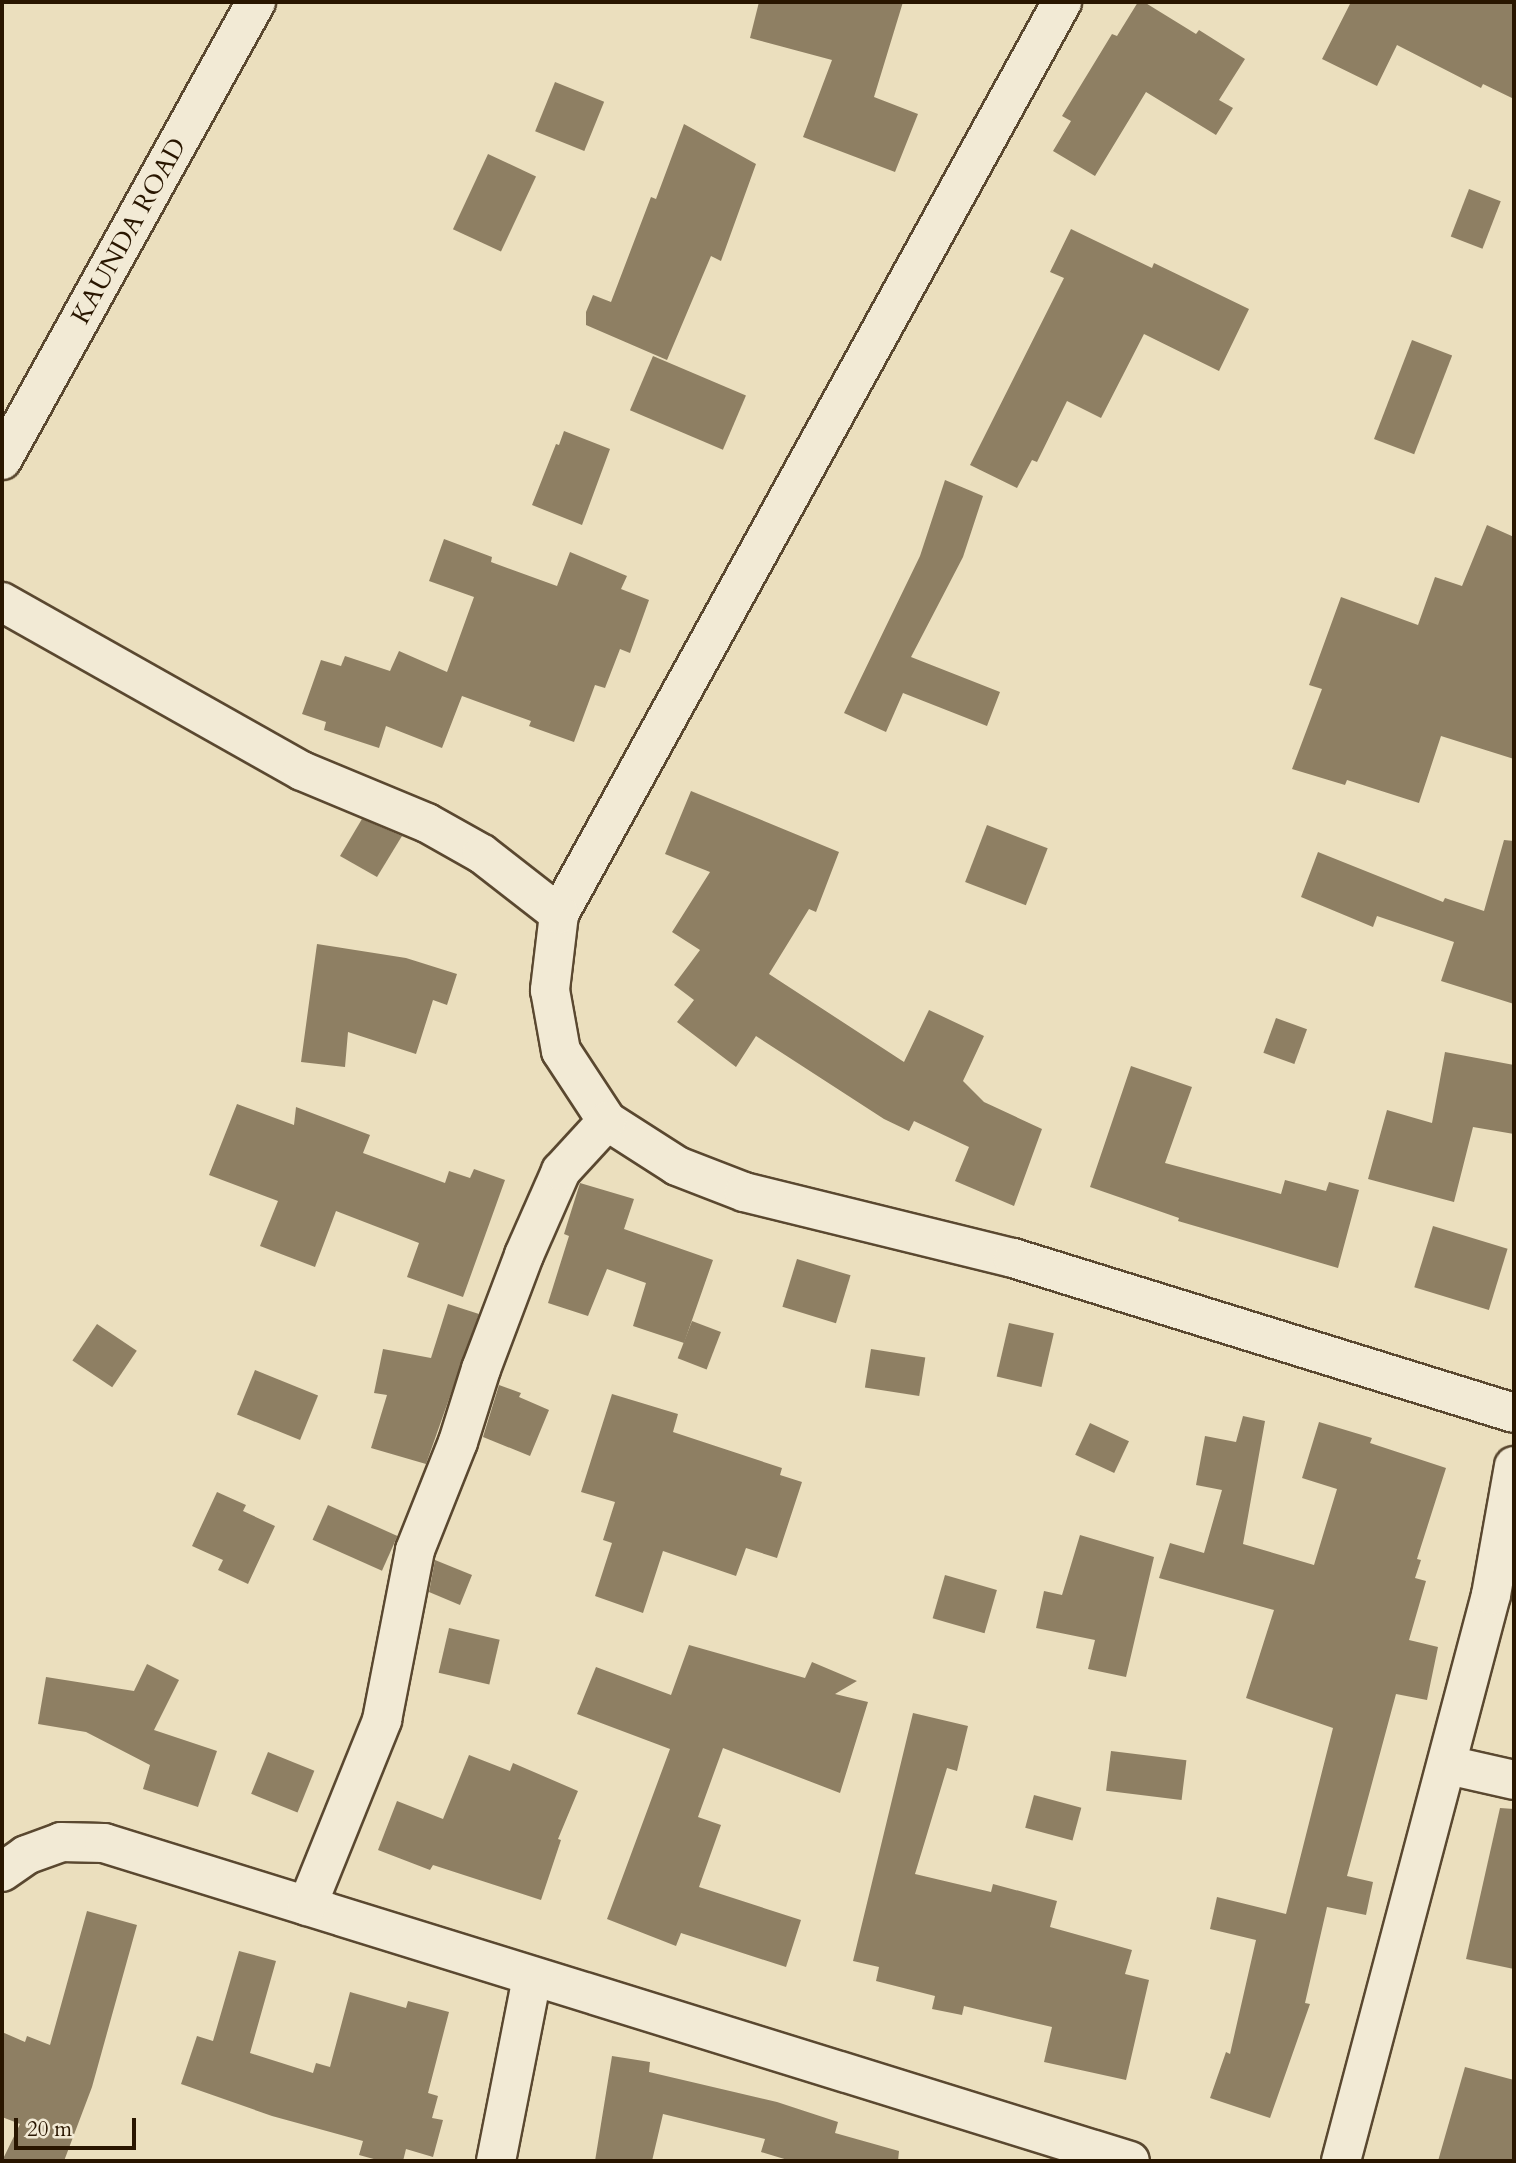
<!DOCTYPE html>
<html>
<head>
<meta charset="utf-8">
<style>
	body { margin:0 }
	#map { position:relative; width:1516px; height:2163px; overflow:hidden; background:#ebdfbe; font-family:Cardo,serif }
	div>[style] { position:absolute }
	.building>* { inset:0; background:#8e7f63; transform-origin:0 0 }
	.roads { filter:drop-shadow(2px 0 #5a4830) drop-shadow(-2px 0 #5a4830) drop-shadow(0 2px #5a4830) drop-shadow(0 -2px #5a4830) }
	.street>* { height:38px; margin:-19px; padding:0 19px; transform-origin:19px; border-radius:19px; background:#f2ead5 }
	.secondary>* { height:38px; margin:-19px; padding:0 19px; transform-origin:19px; border-radius:19px; background:#f2ead5 }
	span { translate:-50% -50%; white-space:nowrap; text-align:center; line-height:1.15; -webkit-text-stroke:7px #f2ead5; paint-order:stroke }
	.street-label { font-size:26px; color:#291600 }
	.frame { position:absolute; inset:0; border:4px solid #291600; pointer-events:none }
	.scale { position:absolute; left:14px; top:2118px; width:122px; height:32px; box-sizing:border-box; border:4px solid #291600; border-top:0; padding-left:9px; font-size:21px; line-height:24px; white-space:nowrap; color:#291600; -webkit-text-stroke:5px #f2ead5; paint-order:stroke }
</style>
</head>
<body>
<div id="map">
	<div class="building">
		<i style="clip-path:polygon(759px 2px,903px 2px,874px 97px,918px 114px,895px 172px,803px 137px,832px 60px,750px 38px)"></i>
		<i style="clip-path:polygon(1138px 2px,1144px 2px,1196px 34px,1199px 30px,1245px 59px,1219px 100px,1233px 108px,1216px 135px,1146px 92px,1095px 176px,1053px 151px,1071px 121px,1062px 116px,1112px 34px,1117px 36px)"></i>
		<i style="clip-path:polygon(1351px 2px,1514px 2px,1514px 99px,1483px 84px,1481px 88px,1397px 45px,1377px 86px,1322px 59px)"></i>
		<i style="left:555px;top:82px;width:53px;height:53px;rotate:22deg"></i>
		<i style="clip-path:polygon(684px 124px,756px 164px,721px 261px,711px 256px,667px 360px,586px 325px,586px 312px,593px 295px,611px 302px,651px 197px,656px 199px)"></i>
		<i style="left:488px;top:154px;width:53px;height:83px;rotate:25deg"></i>
		<i style="left:1469px;top:189px;width:34px;height:51px;rotate:21deg"></i>
		<i style="clip-path:polygon(1071px 229px,1152px 268px,1154px 263px,1249px 309px,1219px 371px,1144px 334px,1101px 418px,1067px 401px,1037px 462px,1032px 460px,1017px 488px,970px 465px,1064px 278px,1050px 272px)"></i>
		<i style="left:1412px;top:340px;width:43px;height:106px;rotate:21deg"></i>
		<i style="left:653px;top:356px;width:101px;height:59px;rotate:23deg"></i>
		<i style="clip-path:polygon(564px 431px,610px 449px,582px 525px,532px 505px,556px 444px,559px 445px)"></i>
		<i style="clip-path:polygon(945px 480px,983px 496px,963px 557px,911px 657px,1000px 692px,987px 726px,903px 693px,886px 732px,844px 713px,920px 556px)"></i>
		<i style="clip-path:polygon(1487px 525px,1514px 537px,1514px 759px,1441px 736px,1419px 803px,1347px 780px,1345px 785px,1292px 769px,1322px 689px,1309px 685px,1341px 597px,1418px 625px,1435px 577px,1462px 586px)"></i>
		<i style="clip-path:polygon(444px 539px,492px 557px,491px 562px,557px 586px,570px 552px,627px 576px,621px 589px,649px 600px,630px 653px,620px 649px,605px 688px,595px 685px,574px 742px,529px 726px,531px 721px,462px 696px,442px 748px,386px 726px,379px 748px,324px 730px,326px 722px,302px 714px,321px 660px,341px 666px,345px 656px,390px 671px,399px 651px,447px 672px,474px 597px,429px 581px)"></i>
		<i style="clip-path:polygon(691px 791px,839px 852px,816px 912px,809px 909px,769px 974px,904px 1062px,929px 1010px,984px 1036px,963px 1081px,984px 1102px,1042px 1129px,1014px 1206px,955px 1181px,969px 1147px,914px 1121px,909px 1131px,884px 1119px,756px 1036px,736px 1067px,677px 1022px,694px 1000px,674px 985px,700px 950px,672px 932px,710px 872px,665px 854px)"></i>
		<i style="clip-path:polygon(362px 819px,402px 836px,377px 877px,340px 856px)"></i>
		<i style="left:987px;top:825px;width:65px;height:61px;rotate:21deg"></i>
		<i style="clip-path:polygon(1504px 840px,1514px 841px,1514px 1004px,1441px 981px,1454px 942px,1377px 916px,1373px 927px,1301px 897px,1318px 852px,1443px 902px,1445px 898px,1484px 911px)"></i>
		<i style="clip-path:polygon(317px 944px,406px 958px,457px 974px,447px 1005px,433px 1000px,416px 1054px,348px 1032px,345px 1067px,301px 1062px)"></i>
		<i style="left:1276px;top:1018px;width:33px;height:37px;rotate:20deg"></i>
		<i style="clip-path:polygon(1445px 1052px,1514px 1065px,1514px 1134px,1473px 1127px,1454px 1202px,1368px 1179px,1387px 1110px,1432px 1123px)"></i>
		<i style="clip-path:polygon(1131px 1066px,1192px 1087px,1165px 1163px,1281px 1194px,1285px 1180px,1326px 1191px,1329px 1182px,1359px 1190px,1338px 1268px,1178px 1221px,1179px 1218px,1090px 1187px)"></i>
		<i style="clip-path:polygon(237px 1104px,294px 1125px,296px 1107px,370px 1135px,363px 1153px,445px 1183px,449px 1171px,470px 1178px,474px 1169px,505px 1180px,463px 1297px,407px 1277px,419px 1243px,336px 1211px,315px 1267px,260px 1246px,278px 1201px,209px 1175px)"></i>
		<i style="clip-path:polygon(580px 1183px,634px 1199px,624px 1229px,713px 1260px,684px 1343px,633px 1326px,646px 1283px,607px 1269px,588px 1316px,548px 1303px,569px 1236px,564px 1234px)"></i>
		<i style="left:1433px;top:1226px;width:78px;height:64px;rotate:17deg"></i>
		<i style="left:797px;top:1259px;width:56px;height:50px;rotate:17deg"></i>
		<i style="clip-path:polygon(448px 1304px,479px 1314px,426px 1464px,371px 1448px,387px 1395px,374px 1393px,383px 1349px,431px 1358px)"></i>
		<i style="left:692px;top:1321px;width:31px;height:40px;rotate:21deg"></i>
		<i style="left:1009px;top:1323px;width:46px;height:55px;rotate:13deg"></i>
		<i style="left:97px;top:1324px;width:48px;height:44px;rotate:34deg"></i>
		<i style="left:871px;top:1349px;width:55px;height:39px;rotate:9deg"></i>
		<i style="left:255px;top:1370px;width:68px;height:48px;rotate:22deg"></i>
		<i style="clip-path:polygon(499px 1385px,521px 1393px,519px 1397px,549px 1410px,530px 1456px,483px 1437px)"></i>
		<i style="clip-path:polygon(612px 1394px,678px 1414px,673px 1432px,782px 1468px,780px 1475px,802px 1482px,777px 1558px,746px 1548px,736px 1576px,663px 1551px,643px 1613px,595px 1596px,612px 1543px,603px 1540px,615px 1502px,581px 1492px)"></i>
		<i style="clip-path:polygon(1243px 1416px,1265px 1421px,1243px 1544px,1314px 1565px,1337px 1489px,1302px 1478px,1319px 1422px,1372px 1438px,1370px 1443px,1446px 1468px,1417px 1559px,1421px 1560px,1415px 1578px,1426px 1581px,1409px 1640px,1438px 1647px,1427px 1700px,1396px 1694px,1347px 1876px,1373px 1882px,1366px 1915px,1327px 1907px,1305px 2003px,1310px 2004px,1270px 2118px,1210px 2098px,1226px 2052px,1230px 2054px,1256px 1940px,1210px 1929px,1217px 1897px,1286px 1914px,1333px 1728px,1246px 1698px,1274px 1610px,1159px 1578px,1170px 1543px,1204px 1553px,1222px 1490px,1196px 1485px,1205px 1436px,1236px 1442px)"></i>
		<i style="left:1090px;top:1423px;width:43px;height:35px;rotate:25deg"></i>
		<i style="clip-path:polygon(217px 1492px,246px 1505px,243px 1511px,275px 1526px,248px 1584px,218px 1570px,223px 1560px,192px 1546px)"></i>
		<i style="left:328px;top:1505px;width:76px;height:38px;rotate:24deg"></i>
		<i style="clip-path:polygon(1080px 1535px,1154px 1557px,1126px 1677px,1088px 1669px,1095px 1640px,1036px 1628px,1044px 1591px,1062px 1595px)"></i>
		<i style="clip-path:polygon(435px 1560px,472px 1575px,460px 1605px,429px 1592px)"></i>
		<i style="left:945px;top:1575px;width:54px;height:45px;rotate:16deg"></i>
		<i style="left:449px;top:1628px;width:52px;height:46px;rotate:13deg"></i>
		<i style="clip-path:polygon(689px 1645px,805px 1678px,812px 1662px,857px 1681px,835px 1694px,868px 1702px,840px 1793px,723px 1748px,698px 1817px,721px 1825px,699px 1887px,801px 1920px,786px 1967px,681px 1933px,676px 1946px,607px 1919px,670px 1749px,577px 1714px,596px 1667px,671px 1695px)"></i>
		<i style="clip-path:polygon(147px 1664px,179px 1680px,154px 1730px,217px 1751px,198px 1807px,143px 1789px,150px 1765px,86px 1732px,38px 1724px,46px 1677px,134px 1691px)"></i>
		<i style="clip-path:polygon(913px 1713px,968px 1726px,957px 1771px,947px 1768px,915px 1874px,991px 1892px,993px 1884px,1057px 1901px,1050px 1927px,1132px 1950px,1125px 1974px,1149px 1980px,1126px 2080px,1044px 2062px,1052px 2027px,964px 2006px,962px 2015px,932px 2009px,935px 1996px,876px 1981px,879px 1967px,853px 1961px)"></i>
		<i style="left:1111px;top:1751px;width:76px;height:40px;rotate:7deg"></i>
		<i style="left:268px;top:1752px;width:50px;height:45px;rotate:22deg"></i>
		<i style="clip-path:polygon(469px 1755px,510px 1771px,513px 1763px,578px 1791px,558px 1839px,561px 1840px,541px 1900px,433px 1865px,430px 1870px,378px 1850px,397px 1801px,443px 1819px)"></i>
		<i style="left:1034px;top:1795px;width:49px;height:34px;rotate:15deg"></i>
		<i style="clip-path:polygon(1500px 1808px,1514px 1809px,1514px 1969px,1466px 1959px)"></i>
		<i style="clip-path:polygon(87px 1911px,137px 1925px,92px 2087px,64px 2161px,2px 2161px,20px 2124px,2px 2117px,2px 2032px,25px 2042px,27px 2036px,50px 2045px)"></i>
		<i style="clip-path:polygon(239px 1951px,276px 1961px,250px 2053px,313px 2073px,316px 2063px,330px 2067px,350px 1992px,406px 2008px,408px 2001px,449px 2012px,428px 2093px,438px 2096px,432px 2118px,443px 2120px,433px 2157px,406px 2149px,403px 2161px,381px 2161px,359px 2155px,363px 2141px,272px 2116px,181px 2084px,197px 2036px,213px 2041px)"></i>
		<i style="clip-path:polygon(612px 2056px,650px 2062px,649px 2072px,777px 2102px,838px 2122px,835px 2133px,899px 2151px,898px 2161px,791px 2161px,761px 2152px,765px 2139px,663px 2114px,652px 2161px,595px 2161px)"></i>
		<i style="clip-path:polygon(1465px 2067px,1514px 2080px,1514px 2161px,1438px 2161px)"></i>
	</div>
	<div class="roads">
		<div class="street">
			<i style="left:1062px;top:2px;width:1042px;rotate:118.88deg"></i>
			<i style="left:559px;top:914px;width:77px;rotate:96.8deg"></i>
			<i style="left:550px;top:990px;width:62px;rotate:79.8deg"></i>
			<i style="left:561px;top:1051px;width:84px;rotate:56.7deg"></i>
			<i style="left:607px;top:1121px;width:83px;rotate:32.7deg"></i>
			<i style="left:677px;top:1166px;width:72px;rotate:21.2deg"></i>
			<i style="left:744px;top:1192px;width:277px;rotate:13.8deg"></i>
			<i style="left:1013px;top:1258px;width:524px;rotate:17.19deg"></i>
			<i style="left:2px;top:602px;width:344px;rotate:29.4deg"></i>
			<i style="left:302px;top:771px;width:135px;rotate:22.6deg"></i>
			<i style="left:427px;top:823px;width:63px;rotate:29.4deg"></i>
			<i style="left:482px;top:854px;width:98px;rotate:37.9deg"></i>
			<i style="left:1448px;top:1765px;width:68px;rotate:12.8deg"></i>
			<i style="left:2px;top:1872px;width:29px;rotate:-35deg"></i>
			<i style="left:26px;top:1855px;width:37px;rotate:-20deg"></i>
			<i style="left:61px;top:1842px;width:43px;rotate:1.3deg"></i>
			<i style="left:104px;top:1843px;width:1074px;rotate:17.22deg"></i>
			<i style="left:307px;top:1906px;width:201px;rotate:-68deg"></i>
			<i style="left:382px;top:1720px;width:173px;rotate:-79deg"></i>
			<i style="left:415px;top:1550px;width:116px;rotate:-68.3deg"></i>
			<i style="left:458px;top:1442px;width:77px;rotate:-72.5deg"></i>
			<i style="left:481px;top:1369px;width:122px;rotate:-69.3deg"></i>
			<i style="left:524px;top:1255px;width:92px;rotate:-66.2deg"></i>
			<i style="left:561px;top:1171px;width:68px;rotate:-47.4deg"></i>
			<i style="left:496px;top:2161px;width:187px;rotate:-78.9deg"></i>
			<i style="left:1341px;top:2161px;width:586px;rotate:-75.16deg"></i>
			<i style="left:1491px;top:1595px;width:131px;rotate:-79.9deg"></i>
		</div>
		<div class="secondary">
			<i style="left:2px;top:460px;width:524px;rotate:-60.99deg"></i>
		</div>
	</div>
	<div class="street-label">
		<span style="left:129px;top:231px;rotate:-61deg">KAUNDA ROAD</span>
	</div>
	<div class="frame"></div>
	<div class="scale">20 m</div>
</div>
</body>
</html>
